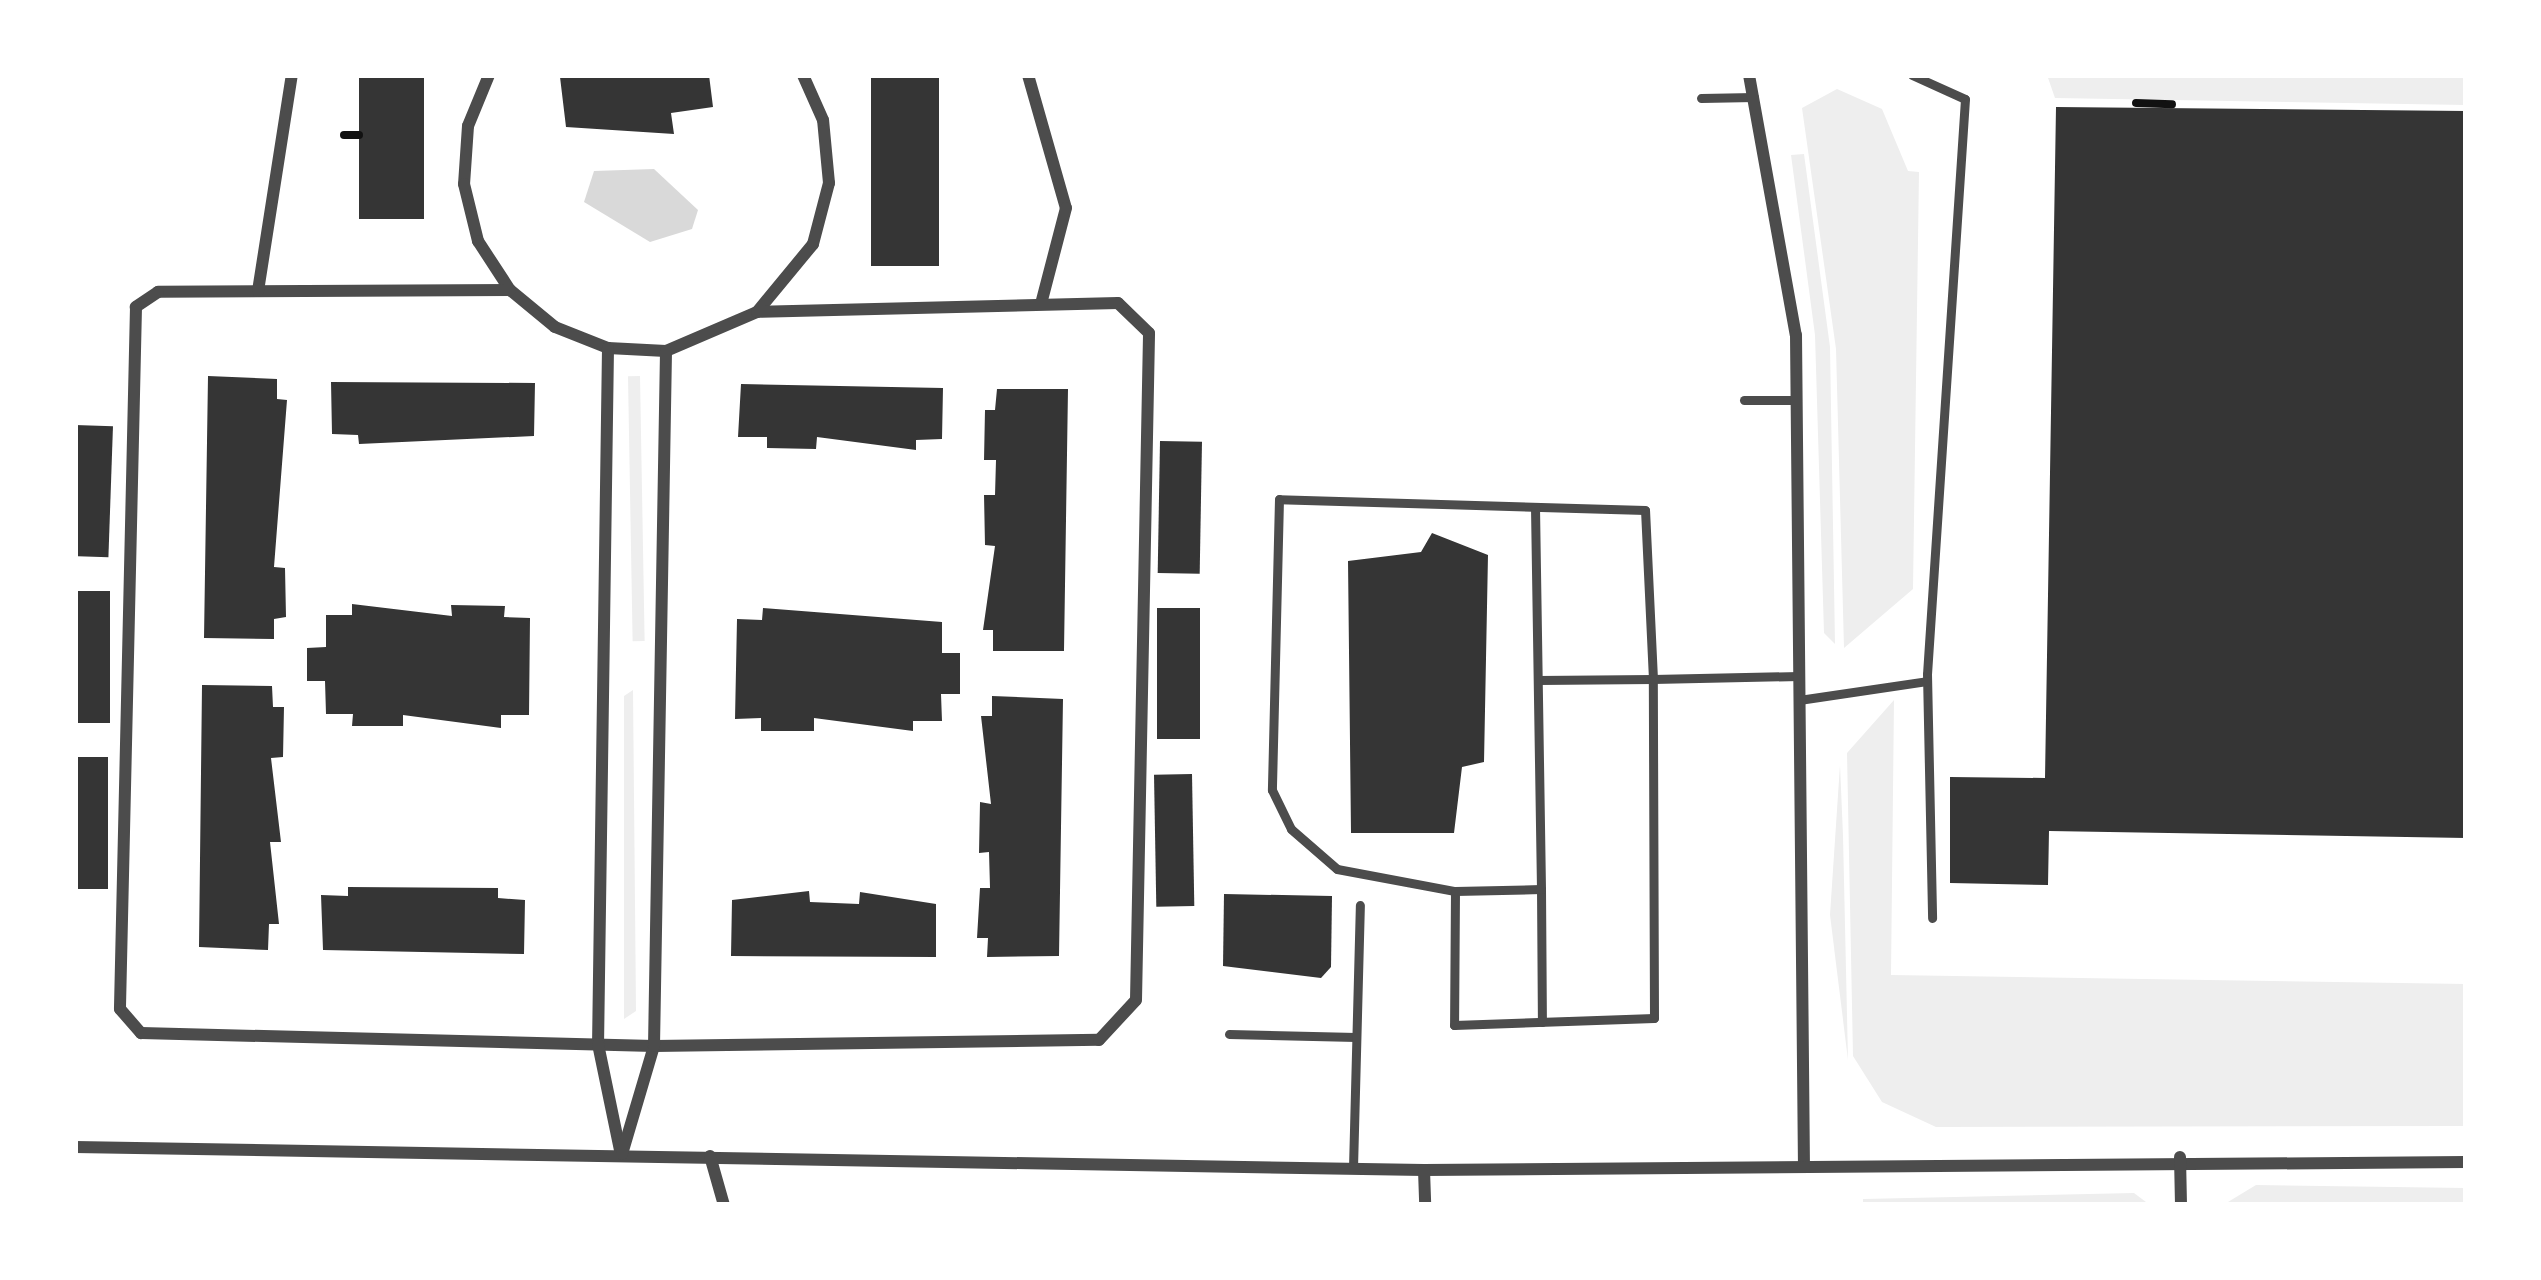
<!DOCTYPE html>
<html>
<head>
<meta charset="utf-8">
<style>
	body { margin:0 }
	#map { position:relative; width:2541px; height:1280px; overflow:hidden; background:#fff; font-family:Karla,sans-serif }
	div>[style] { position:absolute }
	.green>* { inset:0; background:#eee; transform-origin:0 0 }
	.water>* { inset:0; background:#d9d9d9 }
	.building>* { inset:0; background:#353535; transform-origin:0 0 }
	.path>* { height:8px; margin:-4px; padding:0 4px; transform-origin:4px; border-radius:4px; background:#111 }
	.service>* { height:9px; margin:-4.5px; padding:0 4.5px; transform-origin:4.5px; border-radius:4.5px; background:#4c4c4c }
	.minor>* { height:12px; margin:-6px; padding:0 6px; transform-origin:6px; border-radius:6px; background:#4c4c4c }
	span { translate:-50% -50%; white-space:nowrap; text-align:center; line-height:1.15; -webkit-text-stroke:10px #fff; paint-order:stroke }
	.frame { position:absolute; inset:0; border:78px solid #fff; pointer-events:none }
</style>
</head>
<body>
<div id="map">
	<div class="green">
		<i style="clip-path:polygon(2047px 75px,2466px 75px,2466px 105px,2055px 98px)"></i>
		<i style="clip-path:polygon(1837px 89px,1882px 109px,1908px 171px,1919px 172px,1913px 589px,1844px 648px,1836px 349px,1802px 108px)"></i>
		<i style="clip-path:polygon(1804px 154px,1830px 347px,1835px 644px,1824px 633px,1815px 335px,1791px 155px)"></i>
		<i style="left:640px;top:376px;width:265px;height:12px;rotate:89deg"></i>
		<i style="clip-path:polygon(633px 690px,636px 1011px,624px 1019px,624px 696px)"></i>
		<i style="clip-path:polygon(1894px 700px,1891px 975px,2466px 984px,2466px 1126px,1936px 1127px,1882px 1102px,1853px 1056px,1847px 753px)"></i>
		<i style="clip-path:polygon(1840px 765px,1843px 836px,1848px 1060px,1830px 915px)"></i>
		<i style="clip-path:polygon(2256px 1185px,2466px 1188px,2466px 1205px,2223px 1205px)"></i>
		<i style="clip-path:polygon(2134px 1193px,2150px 1205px,1863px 1205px,1863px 1199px)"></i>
	</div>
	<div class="water">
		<i style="clip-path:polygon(654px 169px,698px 210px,692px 229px,650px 242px,584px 202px,594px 171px)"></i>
	</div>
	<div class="building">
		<i style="left:359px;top:75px;width:65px;height:144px"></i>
		<i style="clip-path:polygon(709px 75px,713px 107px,671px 113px,674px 134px,566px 127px,560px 77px)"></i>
		<i style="left:871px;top:75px;width:68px;height:191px"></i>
		<i style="clip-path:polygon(2056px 107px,2466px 111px,2466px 838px,2049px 831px,2048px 885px,1950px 883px,1950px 777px,2045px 778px)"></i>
		<i style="clip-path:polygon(208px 376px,277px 379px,277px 399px,287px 400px,274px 567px,285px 568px,286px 617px,274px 619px,274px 639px,204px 638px)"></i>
		<i style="clip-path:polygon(331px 382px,535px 383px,534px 436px,359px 444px,358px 435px,332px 434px)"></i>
		<i style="clip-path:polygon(741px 384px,943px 388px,942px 439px,916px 440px,916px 450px,817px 437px,816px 449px,767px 448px,767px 437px,738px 437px)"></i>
		<i style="clip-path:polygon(997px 389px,1068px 389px,1064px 651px,993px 651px,993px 630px,983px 630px,995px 546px,985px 545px,984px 495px,995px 495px,996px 460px,984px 460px,985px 410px,995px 410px)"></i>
		<i style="left:75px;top:425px;width:38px;height:131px;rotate:2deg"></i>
		<i style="left:1160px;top:441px;width:42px;height:132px;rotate:1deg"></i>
		<i style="clip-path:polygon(1432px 533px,1488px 555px,1484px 762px,1462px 767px,1454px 833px,1351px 833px,1348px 561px,1421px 552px)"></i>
		<i style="left:75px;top:591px;width:35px;height:132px"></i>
		<i style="clip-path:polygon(352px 604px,452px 616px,451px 605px,505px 606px,504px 617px,530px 618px,529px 715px,501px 715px,501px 728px,403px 715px,403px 726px,352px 726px,353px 714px,326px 714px,325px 681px,307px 681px,307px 648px,326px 647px,326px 615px,352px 615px)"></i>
		<i style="clip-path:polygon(763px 608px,942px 622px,942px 653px,960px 653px,960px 694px,941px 694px,942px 721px,913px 721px,913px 731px,814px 718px,814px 731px,761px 731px,761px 718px,735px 719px,737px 619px,762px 620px)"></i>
		<i style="left:1157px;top:608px;width:43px;height:131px"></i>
		<i style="clip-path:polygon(202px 685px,272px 686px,273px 707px,284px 707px,283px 757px,271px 758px,281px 842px,270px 842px,279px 924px,269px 924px,268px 950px,199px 947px)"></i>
		<i style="clip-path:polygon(992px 696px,1063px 699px,1059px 956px,987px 957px,988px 938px,977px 938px,980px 888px,990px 888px,989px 852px,979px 853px,980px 802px,991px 804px,981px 716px,992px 716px)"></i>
		<i style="left:75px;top:757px;width:33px;height:132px"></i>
		<i style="left:1192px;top:774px;width:132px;height:38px;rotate:89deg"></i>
		<i style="clip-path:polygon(348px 887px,498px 888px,498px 898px,525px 900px,524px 954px,323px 950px,321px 895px,348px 896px)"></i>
		<i style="clip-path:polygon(809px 891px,810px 902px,859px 904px,860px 892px,936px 904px,936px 957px,731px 956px,732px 900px)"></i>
		<i style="clip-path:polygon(1224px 894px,1332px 896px,1331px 967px,1321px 978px,1223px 966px)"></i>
	</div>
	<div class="path">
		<i style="left:2136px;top:103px;width:36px;rotate:2deg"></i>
		<i style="left:344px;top:135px;width:15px"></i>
	</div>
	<div class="service">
		<i style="left:1912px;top:75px;width:58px;rotate:24.4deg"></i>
		<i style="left:1965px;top:99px;width:576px;rotate:93.78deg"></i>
		<i style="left:1927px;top:674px;width:244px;rotate:88.8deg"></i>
		<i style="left:1701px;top:98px;width:53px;rotate:-1.1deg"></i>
		<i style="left:1744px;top:400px;width:53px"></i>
		<i style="left:1538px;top:680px;width:115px;rotate:-0.5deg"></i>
		<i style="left:1653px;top:679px;width:169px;rotate:-92.7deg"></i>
		<i style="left:1645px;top:510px;width:366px;rotate:-178.3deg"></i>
		<i style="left:1279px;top:499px;width:291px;rotate:91.4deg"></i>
		<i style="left:1272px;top:790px;width:43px;rotate:64deg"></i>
		<i style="left:1291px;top:829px;width:61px;rotate:41deg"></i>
		<i style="left:1337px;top:869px;width:120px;rotate:10.6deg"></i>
		<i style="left:1455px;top:891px;width:134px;rotate:90.4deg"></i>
		<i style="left:1454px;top:1025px;width:200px;rotate:-2deg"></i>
		<i style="left:1654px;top:1018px;width:339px;rotate:-90.2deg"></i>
		<i style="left:1653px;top:679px;width:146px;rotate:-1.2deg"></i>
		<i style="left:1799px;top:700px;width:129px;rotate:-8.4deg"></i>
		<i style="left:1541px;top:889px;width:133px;rotate:89.6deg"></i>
		<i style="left:1455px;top:891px;width:86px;rotate:-1.3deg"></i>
		<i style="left:1541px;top:889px;width:382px;rotate:-90.9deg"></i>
		<i style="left:1229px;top:1034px;width:127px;rotate:1.4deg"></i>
		<i style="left:1353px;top:1168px;width:263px;rotate:-88.5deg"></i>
	</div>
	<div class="minor">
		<i style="left:489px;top:75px;width:55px;rotate:112.4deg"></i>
		<i style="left:468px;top:126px;width:58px;rotate:93.9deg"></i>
		<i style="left:464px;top:184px;width:59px;rotate:76.2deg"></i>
		<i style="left:478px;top:241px;width:59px;rotate:56.9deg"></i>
		<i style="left:510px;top:290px;width:58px;rotate:39.4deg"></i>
		<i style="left:555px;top:327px;width:57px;rotate:21.6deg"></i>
		<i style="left:608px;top:348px;width:58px;rotate:3deg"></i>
		<i style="left:666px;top:351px;width:99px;rotate:-23.2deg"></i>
		<i style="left:757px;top:312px;width:88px;rotate:-50.5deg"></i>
		<i style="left:813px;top:244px;width:63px;rotate:-75.3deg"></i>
		<i style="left:829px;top:183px;width:63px;rotate:-95.4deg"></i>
		<i style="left:823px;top:120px;width:49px;rotate:-114deg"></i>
		<i style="left:1028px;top:75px;width:138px;rotate:74.1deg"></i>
		<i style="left:1066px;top:208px;width:99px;rotate:104.6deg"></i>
		<i style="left:1749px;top:75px;width:264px;rotate:79.8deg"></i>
		<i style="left:1796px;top:335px;width:832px;rotate:89.45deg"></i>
		<i style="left:510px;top:290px;width:352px;rotate:179.7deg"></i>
		<i style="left:158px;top:292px;width:27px;rotate:146deg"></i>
		<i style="left:136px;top:307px;width:702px;rotate:91.31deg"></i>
		<i style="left:120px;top:1009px;width:32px;rotate:49deg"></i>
		<i style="left:141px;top:1033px;width:513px;rotate:1.45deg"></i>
		<i style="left:654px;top:1046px;width:445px;rotate:-0.8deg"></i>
		<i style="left:1099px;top:1040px;width:54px;rotate:-47.2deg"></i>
		<i style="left:1136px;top:1000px;width:667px;rotate:-88.88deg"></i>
		<i style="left:1149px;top:333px;width:43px;rotate:-135.9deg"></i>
		<i style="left:1118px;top:303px;width:361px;rotate:178.6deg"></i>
		<i style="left:258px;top:291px;width:219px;rotate:-81.1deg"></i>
		<i style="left:608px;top:348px;width:696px;rotate:90.82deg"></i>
		<i style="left:598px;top:1044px;width:113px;rotate:78.3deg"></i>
		<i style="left:75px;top:1147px;width:1349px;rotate:0.98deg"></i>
		<i style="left:1424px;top:1170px;width:1042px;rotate:-0.44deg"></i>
		<i style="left:622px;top:1154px;width:113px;rotate:-73.5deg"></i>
		<i style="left:654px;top:1046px;width:695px;rotate:-89.01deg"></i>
		<i style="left:710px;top:1156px;width:51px;rotate:74.1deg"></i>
		<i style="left:2180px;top:1157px;width:48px;rotate:88.8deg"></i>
		<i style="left:1424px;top:1170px;width:35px;rotate:88deg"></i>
	</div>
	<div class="frame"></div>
</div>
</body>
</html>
